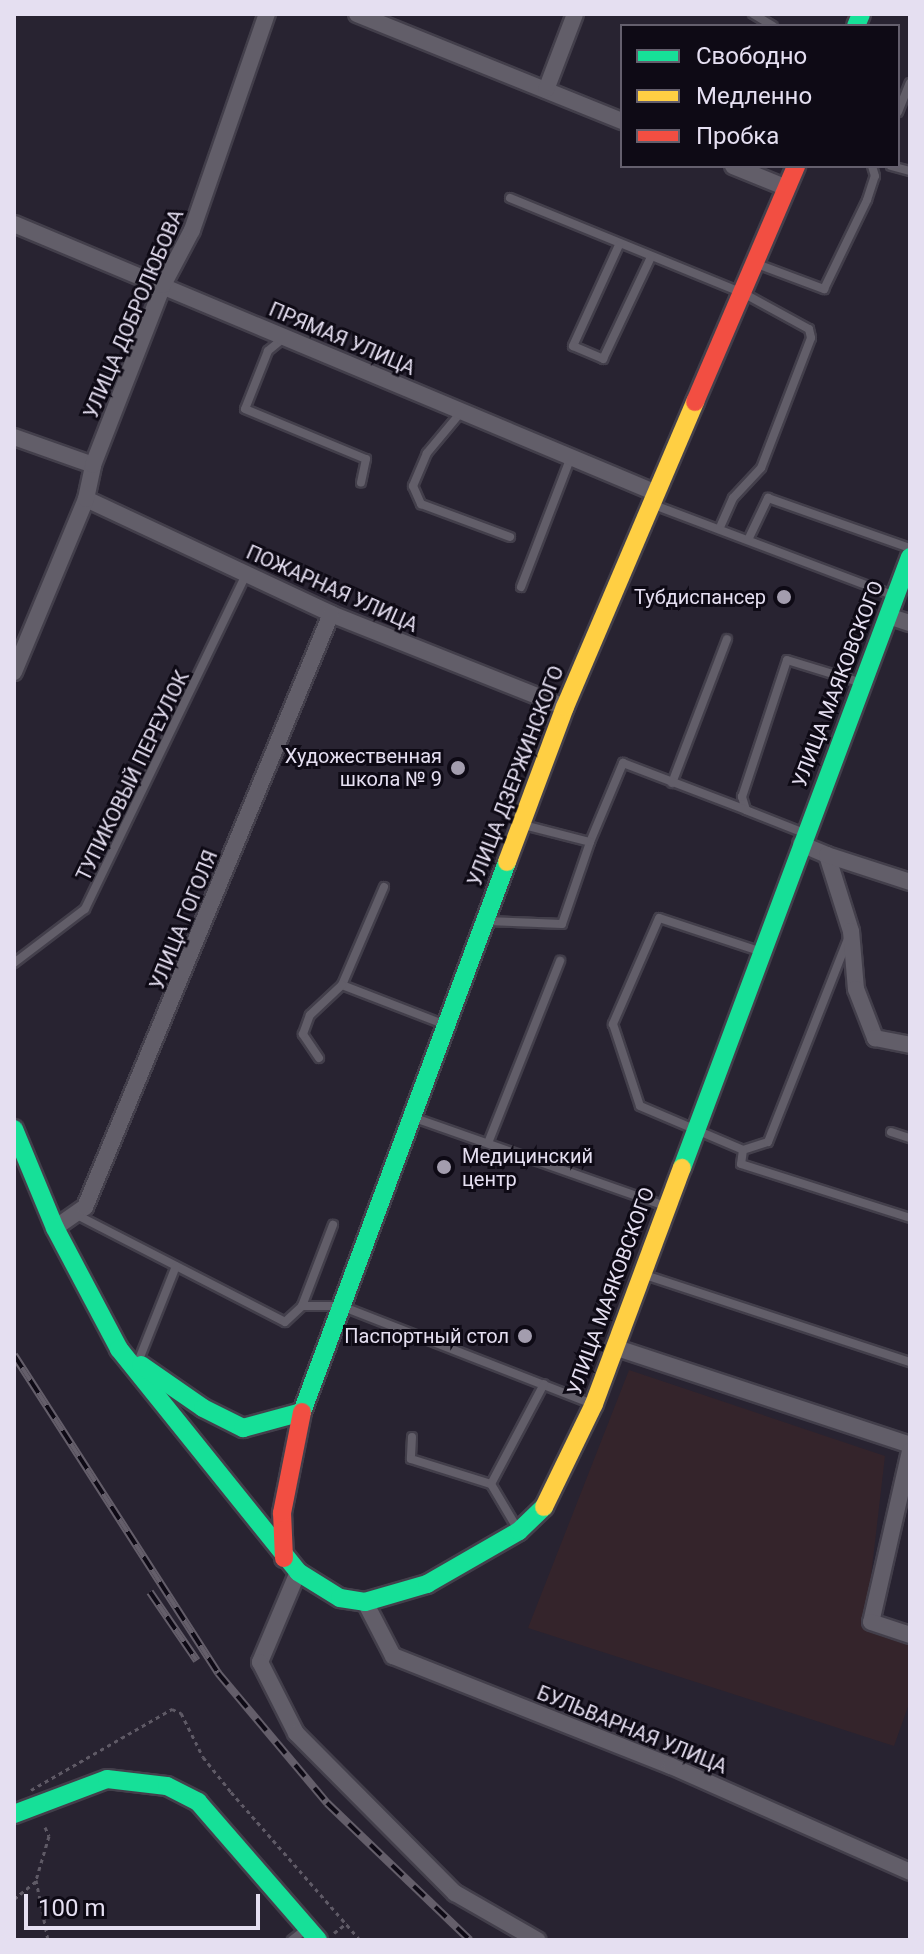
<!DOCTYPE html>
<html>
<head>
<meta charset="utf-8">
<style>
	body { margin:0 }
	#map { position:relative; width:924px; height:1954px; overflow:hidden; background:#282331; font-family:Roboto,sans-serif }
	div>[style] { position:absolute }
	.education>* { inset:0; background:#34242b }
	.path>* { height:3px; margin-top:-1.5px; transform-origin:0; background:repeating-linear-gradient(90deg,#5f5a66 0 4px,transparent 0 8px) }
	.roads { filter:drop-shadow(2px 0 #433f4b) drop-shadow(-2px 0 #433f4b) drop-shadow(0 2px #433f4b) drop-shadow(0 -2px #433f4b) }
	.lane>* { height:8px; margin:-4px; padding:0 4px; transform-origin:4px; border-radius:4px; background:#625e69 }
	.street>* { height:16px; margin:-8px; padding:0 8px; transform-origin:8px; border-radius:8px; background:#625e69 }
	.fast>* { height:18px; margin:-9px; padding:0 9px; transform-origin:9px; border-radius:9px; background:#16e098 }
	.slow>* { height:18px; margin:-9px; padding:0 9px; transform-origin:9px; border-radius:9px; background:#ffcf43 }
	.jam>* { height:18px; margin:-9px; padding:0 9px; transform-origin:9px; border-radius:9px; background:#f24e42 }
	.rail>* { height:8px; margin-top:-4px; transform-origin:0; background:repeating-linear-gradient(90deg,#0e0a15 0 15px,#645e6a 0 30px); box-sizing:border-box; border-block:2px solid #645e6a }
	.dots>* { width:22px; height:22px; translate:-50% -50%; box-sizing:border-box; border:4px solid #0e0a15; border-radius:50% }
	span { translate:-50% -50%; white-space:nowrap; text-align:center; line-height:1.15; -webkit-text-stroke:6px #0e0a15; paint-order:stroke }
	.street-label { font-size:20px; color:#e5dff1 }
	.poi-label { font-size:20px; color:#e5dff1 }
	.right { translate:-100% -50%; text-align:right }
	.left { translate:0 -50%; text-align:left }
	.frame { position:absolute; inset:0; border:16px solid #e5dff1; pointer-events:none }
	.legend { position:absolute; left:620px; top:24px; width:280px; height:144px; box-sizing:border-box; background:#0e0a15; border:2px solid #645f6d; margin:0; padding:10px 14px; list-style:none; font-size:24px; color:#e5dff1 }
	.legend li { display:flex; align-items:center; gap:16px; height:40px }
	.legend b { width:40px; border:2px solid #645f6d }
	.scale { position:absolute; left:24px; top:1894px; width:236px; height:36px; box-sizing:border-box; border:4px solid #e5dff1; border-top:0; padding-left:10px; font-size:24px; line-height:28px; white-space:nowrap; color:#e5dff1; -webkit-text-stroke:6px #0e0a15; paint-order:stroke }
</style>
</head>
<body>
<div id="map">
	<div class="education">
		<i style="clip-path:polygon(629px 1370px,885px 1456px,865px 1628px,910px 1643px,910px 1701px,894px 1746px,528px 1628px)"></i>
	</div>
	<div class="path">
		<i style="left:31px;top:1790px;width:163px;rotate:-29.9deg"></i>
		<i style="left:172px;top:1709px;width:10px;rotate:24deg"></i>
		<i style="left:181px;top:1713px;width:49px;rotate:63.4deg"></i>
		<i style="left:203px;top:1757px;width:45px;rotate:51.3deg"></i>
		<i style="left:231px;top:1792px;width:196px;rotate:48.9deg"></i>
		<i style="left:45px;top:1827px;width:10px;rotate:66deg"></i>
		<i style="left:49px;top:1836px;width:46px;rotate:106.5deg"></i>
		<i style="left:36px;top:1880px;width:61px;rotate:78.7deg"></i>
		<i style="left:14px;top:1899px;width:28px;rotate:-39deg"></i>
		<i style="left:334px;top:1933px;width:16px;rotate:-38deg"></i>
	</div>
	<div class="roads">
		<div class="lane">
			<i style="left:753px;top:14px;width:23px;rotate:31deg"></i>
			<i style="left:898px;top:112px;width:31px;rotate:-68deg"></i>
			<i style="left:891px;top:166px;width:20px;rotate:15deg"></i>
			<i style="left:510px;top:198px;width:252px;rotate:22.2deg"></i>
			<i style="left:743px;top:293px;width:75px;rotate:28.6deg"></i>
			<i style="left:809px;top:329px;width:9px;rotate:77deg"></i>
			<i style="left:811px;top:338px;width:139px;rotate:111deg"></i>
			<i style="left:761px;top:468px;width:41px;rotate:133deg"></i>
			<i style="left:733px;top:498px;width:34px;rotate:114deg"></i>
			<i style="left:619px;top:245px;width:111px;rotate:114.5deg"></i>
			<i style="left:573px;top:346px;width:33px;rotate:23deg"></i>
			<i style="left:603px;top:359px;width:113px;rotate:-64.8deg"></i>
			<i style="left:757px;top:264px;width:72px;rotate:20.5deg"></i>
			<i style="left:824px;top:289px;width:99px;rotate:-64.2deg"></i>
			<i style="left:867px;top:200px;width:25px;rotate:-72deg"></i>
			<i style="left:875px;top:176px;width:10px;rotate:-107deg"></i>
			<i style="left:285px;top:337px;width:22px;rotate:141deg"></i>
			<i style="left:268px;top:351px;width:62px;rotate:111.6deg"></i>
			<i style="left:245px;top:409px;width:131px;rotate:22.5deg"></i>
			<i style="left:366px;top:459px;width:24px;rotate:102deg"></i>
			<i style="left:462px;top:411px;width:55px;rotate:129.8deg"></i>
			<i style="left:427px;top:453px;width:36px;rotate:113deg"></i>
			<i style="left:413px;top:486px;width:20px;rotate:66deg"></i>
			<i style="left:421px;top:504px;width:95px;rotate:20.3deg"></i>
			<i style="left:654px;top:505px;width:254px;rotate:20.7deg"></i>
			<i style="left:748px;top:540px;width:47px;rotate:-64.5deg"></i>
			<i style="left:768px;top:498px;width:151px;rotate:19.4deg"></i>
			<i style="left:521px;top:587px;width:139px;rotate:-69deg"></i>
			<i style="left:672px;top:783px;width:154px;rotate:-69.1deg"></i>
			<i style="left:804px;top:833px;width:62px;rotate:-158.4deg"></i>
			<i style="left:746px;top:810px;width:14px;rotate:-107deg"></i>
			<i style="left:742px;top:797px;width:144px;rotate:-71.8deg"></i>
			<i style="left:787px;top:660px;width:78px;rotate:17deg"></i>
			<i style="left:590px;top:842px;width:86px;rotate:-67.3deg"></i>
			<i style="left:623px;top:763px;width:132px;rotate:20.9deg"></i>
			<i style="left:384px;top:887px;width:107px;rotate:113.2deg"></i>
			<i style="left:342px;top:985px;width:108px;rotate:21.1deg"></i>
			<i style="left:488px;top:921px;width:74px;rotate:2.3deg"></i>
			<i style="left:562px;top:924px;width:87px;rotate:-71.1deg"></i>
			<i style="left:590px;top:842px;width:68px;rotate:-165.6deg"></i>
			<i style="left:759px;top:951px;width:105px;rotate:-161.7deg"></i>
			<i style="left:659px;top:918px;width:116px;rotate:113.5deg"></i>
			<i style="left:613px;top:1024px;width:86px;rotate:71.8deg"></i>
			<i style="left:640px;top:1106px;width:112px;rotate:23.1deg"></i>
			<i style="left:743px;top:1150px;width:26px;rotate:-18deg"></i>
			<i style="left:768px;top:1142px;width:224px;rotate:-68.5deg"></i>
			<i style="left:14px;top:963px;width:89px;rotate:-37.3deg"></i>
			<i style="left:85px;top:909px;width:372px;rotate:-64.3deg"></i>
			<i style="left:319px;top:1058px;width:29px;rotate:-124deg"></i>
			<i style="left:303px;top:1034px;width:20px;rotate:-70deg"></i>
			<i style="left:310px;top:1015px;width:44px;rotate:-43.2deg"></i>
			<i style="left:415px;top:1118px;width:265px;rotate:19.4deg"></i>
			<i style="left:891px;top:1132px;width:20px;rotate:18deg"></i>
			<i style="left:488px;top:1143px;width:196px;rotate:-68.4deg"></i>
			<i style="left:743px;top:1150px;width:14px;rotate:98deg"></i>
			<i style="left:741px;top:1164px;width:177px;rotate:17.7deg"></i>
			<i style="left:75px;top:1214px;width:236px;rotate:27.2deg"></i>
			<i style="left:285px;top:1322px;width:23px;rotate:-43deg"></i>
			<i style="left:302px;top:1306px;width:87px;rotate:-69.1deg"></i>
			<i style="left:645px;top:1275px;width:279px;rotate:18.2deg"></i>
			<i style="left:302px;top:1306px;width:39px"></i>
			<i style="left:341px;top:1306px;width:270px;rotate:21.3deg"></i>
			<i style="left:138px;top:1362px;width:103px;rotate:-68.4deg"></i>
			<i style="left:412px;top:1437px;width:22px;rotate:93deg"></i>
			<i style="left:411px;top:1459px;width:84px;rotate:17.4deg"></i>
			<i style="left:491px;top:1484px;width:113px;rotate:-62.1deg"></i>
			<i style="left:491px;top:1484px;width:51px;rotate:59.4deg"></i>
			<i style="left:292px;top:1940px;width:16px;rotate:-38deg"></i>
		</div>
		<div class="street">
			<i style="left:357px;top:14px;width:286px;rotate:22deg"></i>
			<i style="left:546px;top:90px;width:81px;rotate:-69.1deg"></i>
			<i style="left:733px;top:166px;width:58px;rotate:22.2deg"></i>
			<i style="left:14px;top:224px;width:694px;rotate:22.72deg"></i>
			<i style="left:14px;top:437px;width:84px;rotate:19.5deg"></i>
			<i style="left:86px;top:499px;width:271px;rotate:25.1deg"></i>
			<i style="left:331px;top:614px;width:252px;rotate:21.7deg"></i>
			<i style="left:888px;top:616px;width:23px;rotate:18deg"></i>
			<i style="left:14px;top:672px;width:187px;rotate:-67.4deg"></i>
			<i style="left:86px;top:499px;width:35px;rotate:-78deg"></i>
			<i style="left:93px;top:465px;width:193px;rotate:-68.7deg"></i>
			<i style="left:163px;top:285px;width:62px;rotate:-62.2deg"></i>
			<i style="left:192px;top:230px;width:229px;rotate:-70.9deg"></i>
			<i style="left:801px;top:844px;width:28px;rotate:23deg"></i>
			<i style="left:827px;top:855px;width:80px;rotate:72.5deg"></i>
			<i style="left:851px;top:931px;width:58px;rotate:85.1deg"></i>
			<i style="left:856px;top:989px;width:53px;rotate:68.8deg"></i>
			<i style="left:875px;top:1038px;width:36px;rotate:11deg"></i>
			<i style="left:827px;top:855px;width:87px;rotate:18deg"></i>
			<i style="left:55px;top:1228px;width:37px;rotate:-35deg"></i>
			<i style="left:85px;top:1207px;width:642px;rotate:-67.47deg"></i>
			<i style="left:614px;top:1347px;width:312px;rotate:18.3deg"></i>
			<i style="left:910px;top:1451px;width:175px;rotate:102.8deg"></i>
			<i style="left:871px;top:1622px;width:41px;rotate:18.4deg"></i>
			<i style="left:298px;top:1572px;width:98px;rotate:112.9deg"></i>
			<i style="left:260px;top:1662px;width:80px;rotate:63.1deg"></i>
			<i style="left:296px;top:1733px;width:226px;rotate:45.2deg"></i>
			<i style="left:455px;top:1893px;width:95px;rotate:29.8deg"></i>
			<i style="left:365px;top:1602px;width:61px;rotate:62.6deg"></i>
			<i style="left:393px;top:1656px;width:299px;rotate:21.6deg"></i>
			<i style="left:671px;top:1766px;width:261px;rotate:23.9deg"></i>
		</div>
		<div class="fast">
			<i style="left:856px;top:26px;width:13px;rotate:-67deg"></i>
			<i style="left:14px;top:1129px;width:107px;rotate:67.5deg"></i>
			<i style="left:55px;top:1228px;width:137px;rotate:62.1deg"></i>
			<i style="left:119px;top:1349px;width:286px;rotate:51.2deg"></i>
			<i style="left:298px;top:1572px;width:49px;rotate:31.8deg"></i>
			<i style="left:340px;top:1598px;width:25px;rotate:9deg"></i>
			<i style="left:365px;top:1602px;width:65px;rotate:-16.2deg"></i>
			<i style="left:427px;top:1584px;width:106px;rotate:-29.9deg"></i>
			<i style="left:519px;top:1531px;width:35px;rotate:-44deg"></i>
			<i style="left:682px;top:1168px;width:652px;rotate:-69.54deg"></i>
			<i style="left:141px;top:1365px;width:75px;rotate:34.7deg"></i>
			<i style="left:203px;top:1408px;width:45px;rotate:26.6deg"></i>
			<i style="left:243px;top:1428px;width:61px;rotate:-15.2deg"></i>
			<i style="left:302px;top:1412px;width:587px;rotate:-69.56deg"></i>
			<i style="left:14px;top:1814px;width:99px;rotate:-20.6deg"></i>
			<i style="left:107px;top:1779px;width:60px;rotate:6.7deg"></i>
			<i style="left:167px;top:1786px;width:35px;rotate:27deg"></i>
			<i style="left:198px;top:1802px;width:183px;rotate:49deg"></i>
		</div>
		<div class="slow">
			<i style="left:507px;top:862px;width:165px;rotate:-69.5deg"></i>
			<i style="left:565px;top:707px;width:332px;rotate:-66.9deg"></i>
			<i style="left:544px;top:1507px;width:114px;rotate:-64.1deg"></i>
			<i style="left:594px;top:1404px;width:252px;rotate:-69.6deg"></i>
		</div>
		<div class="jam">
			<i style="left:695px;top:402px;width:257px;rotate:-66.8deg"></i>
			<i style="left:284px;top:1558px;width:45px;rotate:-92.5deg"></i>
			<i style="left:282px;top:1513px;width:103px;rotate:-78.8deg"></i>
		</div>
	</div>
	<div class="rail">
		<i style="left:14px;top:1355px;width:378px;rotate:57.3deg"></i>
		<i style="left:218px;top:1673px;width:170px;rotate:50deg"></i>
		<i style="left:327px;top:1803px;width:198px;rotate:43.8deg"></i>
		<i style="left:150px;top:1592px;width:83px;rotate:55.7deg"></i>
	</div>
	<div class="dots">
		<i style="left:784px;top:597px;background:#a39dae"></i>
		<i style="left:458px;top:768px;background:#a39dae"></i>
		<i style="left:444px;top:1167px;background:#a39dae"></i>
		<i style="left:525px;top:1336px;background:#a39dae"></i>
	</div>
	<div class="street-label">
		<span style="left:134px;top:314px;rotate:-67deg">УЛИЦА ДОБРОЛЮБОВА</span>
		<span style="left:342px;top:339px;rotate:23deg">ПРЯМАЯ УЛИЦА</span>
		<span style="left:332px;top:589px;rotate:24deg">ПОЖАРНАЯ УЛИЦА</span>
		<span style="left:838px;top:684px;rotate:-69deg">УЛИЦА МАЯКОВСКОГО</span>
		<span style="left:133px;top:776px;rotate:-64deg">ТУПИКОВЫЙ ПЕРЕУЛОК</span>
		<span style="left:516px;top:776px;rotate:-69deg">УЛИЦА ДЗЕРЖИНСКОГО</span>
		<span style="left:184px;top:920px;rotate:-68deg">УЛИЦА ГОГОЛЯ</span>
		<span style="left:611px;top:1291px;rotate:-70deg">УЛИЦА МАЯКОВСКОГО</span>
		<span style="left:632px;top:1730px;rotate:22deg">БУЛЬВАРНАЯ УЛИЦА</span>
	</div>
	<div class="poi-label">
		<span class="right" style="left:766px;top:597px">Тубдиспансер</span>
		<span class="right" style="left:442px;top:768px">Художественная<br>школа № 9</span>
		<span class="left" style="left:462px;top:1168px">Медицинский<br>центр</span>
		<span class="right" style="left:509px;top:1336px">Паспортный стол</span>
	</div>
	<div class="frame"></div>
	<ul class="legend">
	<li><b style="height:10px;background:#16e098"></b>Свободно</li>
	<li><b style="height:10px;background:#ffcf43"></b>Медленно</li>
	<li><b style="height:10px;background:#f24e42"></b>Пробка</li>
	</ul>
	<div class="scale">100 m</div>
</div>
</body>
</html>
